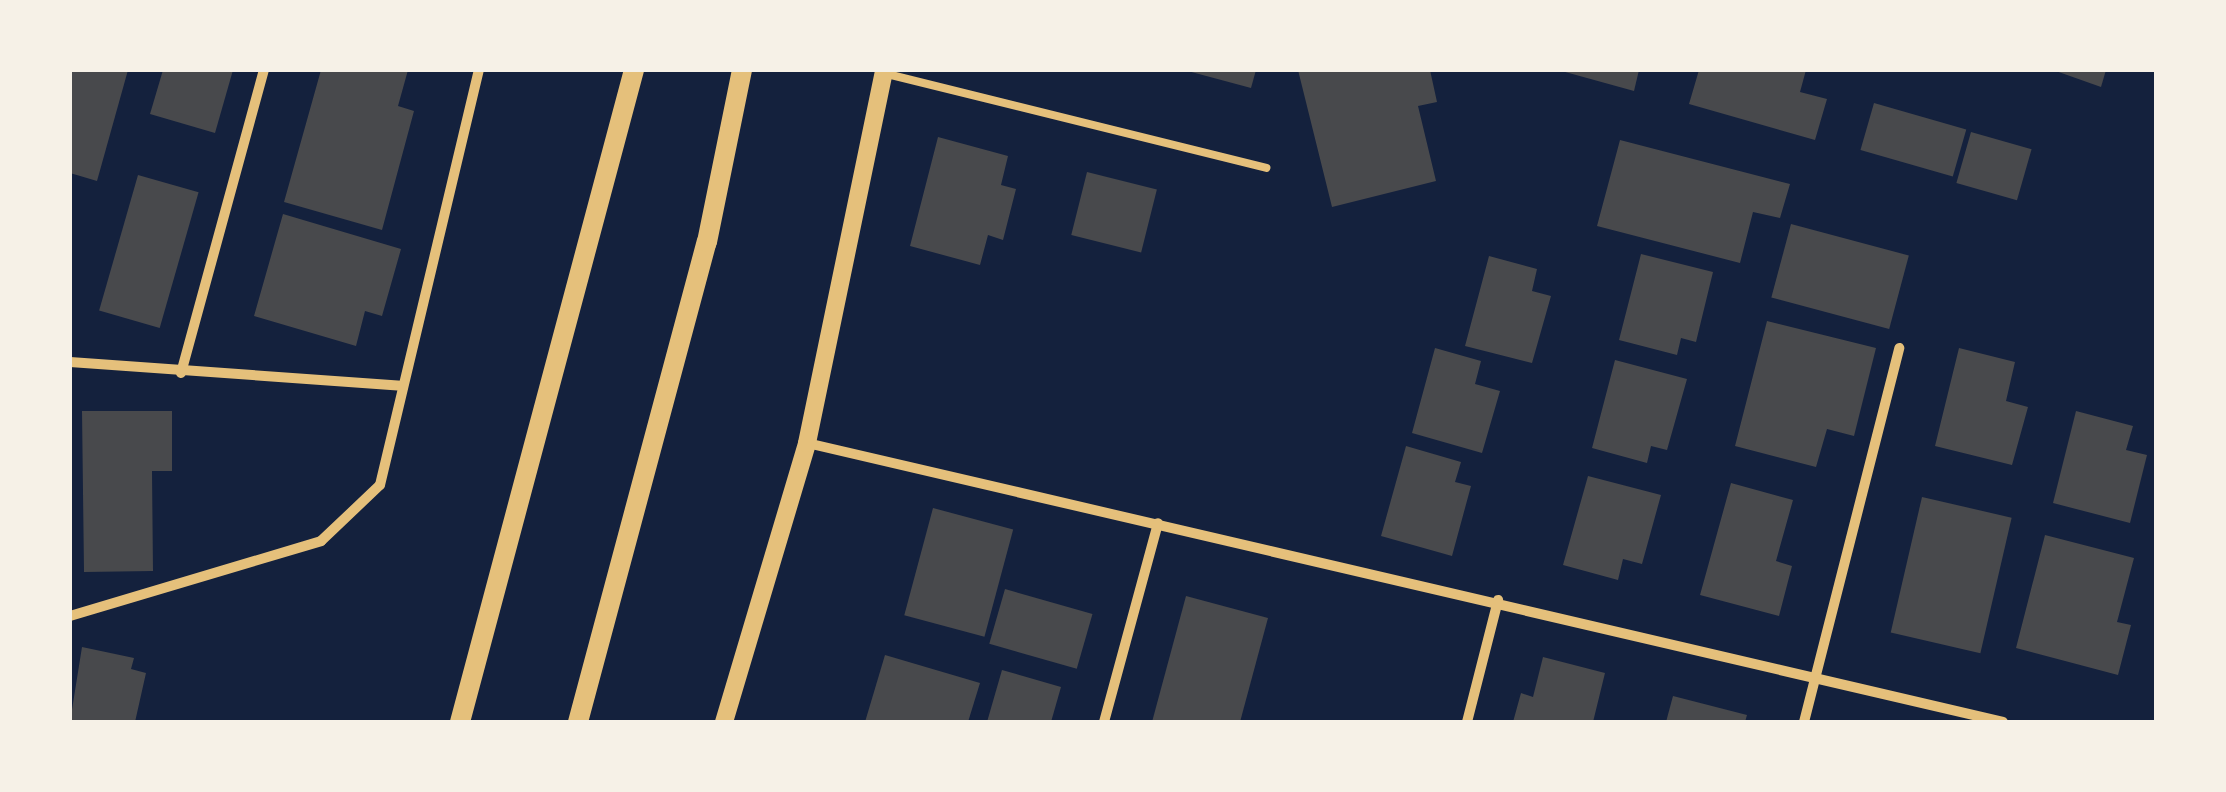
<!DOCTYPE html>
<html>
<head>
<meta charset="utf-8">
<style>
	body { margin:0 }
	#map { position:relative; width:2226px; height:792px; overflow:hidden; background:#14213d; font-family:"Fira Sans Condensed",sans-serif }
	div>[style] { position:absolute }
	.building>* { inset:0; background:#48494c; transform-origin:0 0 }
	.service>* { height:8px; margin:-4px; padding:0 4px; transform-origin:4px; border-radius:4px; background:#e5c07b }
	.minor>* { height:10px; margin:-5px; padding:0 5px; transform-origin:5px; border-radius:5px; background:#e5c07b }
	.tertiary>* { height:18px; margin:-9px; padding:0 9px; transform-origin:9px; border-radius:9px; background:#e5c07b }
	.secondary>* { height:20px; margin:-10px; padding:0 10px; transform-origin:10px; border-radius:10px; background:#e5c07b }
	span { translate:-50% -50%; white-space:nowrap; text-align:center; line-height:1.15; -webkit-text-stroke:8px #f6f1e7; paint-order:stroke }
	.frame { position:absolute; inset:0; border:72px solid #f6f1e7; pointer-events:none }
</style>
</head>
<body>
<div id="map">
	<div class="building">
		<i style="clip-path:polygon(70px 70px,128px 70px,97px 181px,70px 173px)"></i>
		<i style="clip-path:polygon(163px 70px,233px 70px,215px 133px,150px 114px)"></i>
		<i style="clip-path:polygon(321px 70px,408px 70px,398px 106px,414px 111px,382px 230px,284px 202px)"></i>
		<i style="clip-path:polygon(1184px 70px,1256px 70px,1251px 88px)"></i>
		<i style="clip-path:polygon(1298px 70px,1430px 70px,1437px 102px,1418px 106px,1436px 181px,1332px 207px)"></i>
		<i style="clip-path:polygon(1558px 70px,1639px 70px,1634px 91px)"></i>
		<i style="clip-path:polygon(1699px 70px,1806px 70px,1800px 92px,1827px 99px,1815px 140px,1689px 104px)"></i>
		<i style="clip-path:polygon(2053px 70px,2106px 70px,2101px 87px)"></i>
		<i style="left:1874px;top:103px;width:96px;height:49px;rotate:16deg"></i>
		<i style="left:1971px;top:132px;width:63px;height:53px;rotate:16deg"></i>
		<i style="clip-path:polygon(938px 137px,1008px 156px,1001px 185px,1016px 189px,1003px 240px,988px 235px,980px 265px,910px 246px)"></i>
		<i style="clip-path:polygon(1620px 140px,1790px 184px,1780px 218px,1753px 212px,1740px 263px,1597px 226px)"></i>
		<i style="left:1087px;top:172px;width:72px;height:65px;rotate:14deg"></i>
		<i style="left:138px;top:175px;width:63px;height:141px;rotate:16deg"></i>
		<i style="clip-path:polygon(283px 214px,401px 249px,382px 316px,365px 311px,356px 346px,254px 316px)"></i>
		<i style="left:1791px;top:224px;width:122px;height:76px;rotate:15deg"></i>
		<i style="clip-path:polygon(1641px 254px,1713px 272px,1696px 342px,1681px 338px,1677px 355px,1619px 340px)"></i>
		<i style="clip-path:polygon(1489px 256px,1537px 269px,1532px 291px,1551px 296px,1532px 363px,1465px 346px)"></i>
		<i style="clip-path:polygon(1767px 321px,1876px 348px,1854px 436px,1827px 429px,1816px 467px,1735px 446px)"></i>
		<i style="clip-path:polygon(1435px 348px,1481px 361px,1475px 384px,1500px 391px,1482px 453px,1412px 433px)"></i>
		<i style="clip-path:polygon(1959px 348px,2015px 362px,2006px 401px,2028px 407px,2012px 465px,1935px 446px)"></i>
		<i style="clip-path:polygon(1615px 360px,1687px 379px,1667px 450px,1651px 446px,1647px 463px,1592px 448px)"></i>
		<i style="clip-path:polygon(82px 411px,172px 411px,172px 471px,152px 471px,153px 571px,84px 572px)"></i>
		<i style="clip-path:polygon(2076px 411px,2133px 426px,2126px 450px,2147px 455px,2130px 523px,2053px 503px)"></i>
		<i style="clip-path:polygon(1406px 446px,1461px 462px,1455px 482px,1471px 486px,1452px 556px,1381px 536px)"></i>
		<i style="clip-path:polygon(1588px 476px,1661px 495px,1642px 564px,1623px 559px,1618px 580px,1563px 565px)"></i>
		<i style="clip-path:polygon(1731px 483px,1793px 500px,1776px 561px,1792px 566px,1779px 616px,1700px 595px)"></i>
		<i style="left:1922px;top:497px;width:92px;height:139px;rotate:13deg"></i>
		<i style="left:933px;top:508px;width:83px;height:111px;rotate:15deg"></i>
		<i style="clip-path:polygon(2045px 535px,2134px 558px,2117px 622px,2131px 625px,2118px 675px,2016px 648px)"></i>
		<i style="left:1005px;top:589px;width:91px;height:57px;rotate:16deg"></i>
		<i style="clip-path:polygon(1186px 596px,1268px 618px,1240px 722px,1152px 722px)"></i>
		<i style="clip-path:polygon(82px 647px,134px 658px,131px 669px,146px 673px,135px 722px,70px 722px)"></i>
		<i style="clip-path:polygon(885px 655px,980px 683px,968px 722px,865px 722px)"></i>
		<i style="clip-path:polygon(1543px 657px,1605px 673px,1593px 722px,1513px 722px,1521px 693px,1533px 697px)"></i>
		<i style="clip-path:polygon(1002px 670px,1061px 687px,1051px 722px,987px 722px)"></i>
		<i style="clip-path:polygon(1673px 696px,1747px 715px,1745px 722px,1666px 722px)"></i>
	</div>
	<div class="service">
		<i style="left:883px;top:73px;width:395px;rotate:13.9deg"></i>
	</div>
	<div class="minor">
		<i style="left:70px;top:362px;width:332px;rotate:4.1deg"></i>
		<i style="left:181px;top:373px;width:314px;rotate:-74.7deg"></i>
		<i style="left:807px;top:443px;width:1228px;rotate:13.13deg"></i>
		<i style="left:70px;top:616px;width:262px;rotate:-16.6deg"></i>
		<i style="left:321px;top:541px;width:81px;rotate:-43.5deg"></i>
		<i style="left:380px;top:485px;width:427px;rotate:-76.6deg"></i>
		<i style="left:1104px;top:722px;width:206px;rotate:-74.8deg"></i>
		<i style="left:1467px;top:722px;width:126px;rotate:-75.7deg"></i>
		<i style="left:1804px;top:722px;width:386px;rotate:-75.7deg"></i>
	</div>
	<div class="tertiary">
		<i style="left:724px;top:722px;width:291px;rotate:-73.4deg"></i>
		<i style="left:807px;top:443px;width:381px;rotate:-78.3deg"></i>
	</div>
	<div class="secondary">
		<i style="left:460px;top:722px;width:675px;rotate:-75.06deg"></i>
		<i style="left:578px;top:722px;width:497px;rotate:-75deg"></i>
		<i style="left:707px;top:242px;width:176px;rotate:-78.5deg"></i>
	</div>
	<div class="frame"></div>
</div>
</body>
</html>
